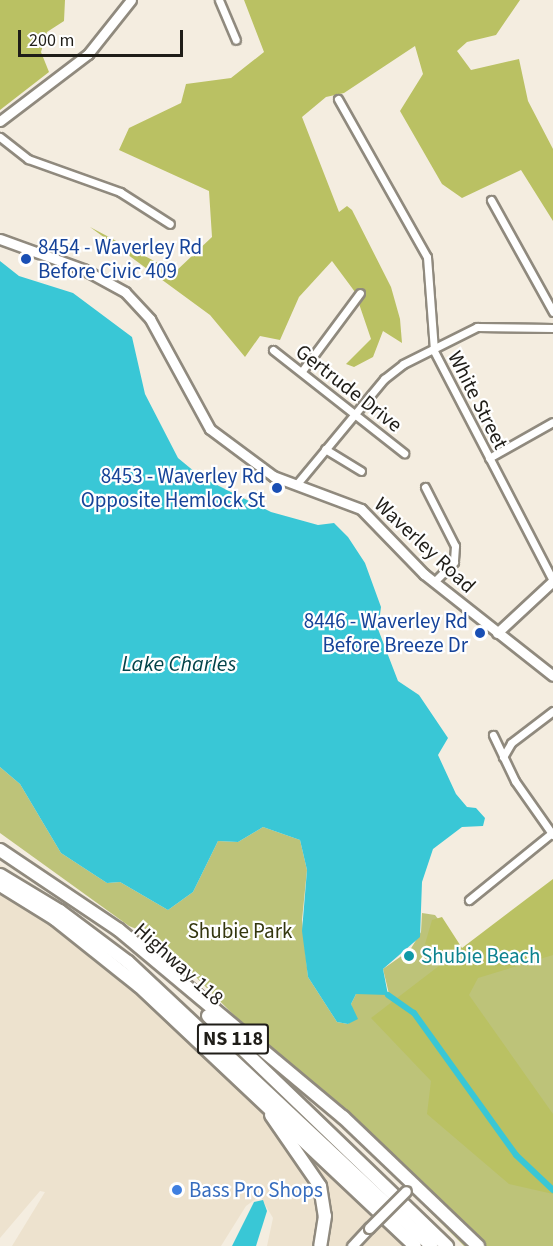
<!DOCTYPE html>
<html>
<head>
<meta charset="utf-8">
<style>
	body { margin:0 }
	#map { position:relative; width:553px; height:1246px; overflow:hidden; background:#f4ede0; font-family:"Source Sans 3",sans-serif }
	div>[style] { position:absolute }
	.built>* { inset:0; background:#ede2ce }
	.green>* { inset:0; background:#bdc379 }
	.forest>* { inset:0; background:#bac163 }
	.water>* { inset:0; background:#39c7d6 }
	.canal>* { height:6px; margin:-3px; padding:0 3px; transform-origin:3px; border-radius:3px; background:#39c7d6 }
	.roads { filter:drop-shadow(2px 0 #908a7e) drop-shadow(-2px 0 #908a7e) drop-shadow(0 2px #908a7e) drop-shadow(0 -2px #908a7e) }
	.street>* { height:7px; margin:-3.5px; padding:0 3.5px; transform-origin:3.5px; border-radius:3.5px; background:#fff }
	.secondary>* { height:9px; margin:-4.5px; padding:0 4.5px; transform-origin:4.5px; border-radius:4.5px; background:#fff }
	.highway>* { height:12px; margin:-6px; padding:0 6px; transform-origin:6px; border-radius:6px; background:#fff }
	.bridges { filter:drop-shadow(2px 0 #908a7e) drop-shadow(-2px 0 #908a7e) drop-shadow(0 2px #908a7e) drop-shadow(0 -2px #908a7e) }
	.secondary-bridge>* { height:9px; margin:-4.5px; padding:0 4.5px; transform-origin:4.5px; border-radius:4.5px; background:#fff }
	.dots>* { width:16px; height:16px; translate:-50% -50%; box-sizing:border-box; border:3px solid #fff; border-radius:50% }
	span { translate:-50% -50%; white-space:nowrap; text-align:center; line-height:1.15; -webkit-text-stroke:4.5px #fff; paint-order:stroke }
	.shield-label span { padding:2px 4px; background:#fff; border:2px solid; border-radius:4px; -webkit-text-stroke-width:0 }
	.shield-label { font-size:20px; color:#1f1d18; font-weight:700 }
	.transit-label { font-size:21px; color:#164399 }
	.left { translate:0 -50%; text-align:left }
	.right { translate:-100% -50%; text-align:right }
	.street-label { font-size:21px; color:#1f1d18 }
	.park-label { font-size:21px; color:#34370e }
	.culture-label { font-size:21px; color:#0d838f }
	.shop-label { font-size:21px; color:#366cbe }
	.water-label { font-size:22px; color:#03444a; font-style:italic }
	.scale { position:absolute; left:18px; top:30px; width:165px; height:27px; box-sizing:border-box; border:3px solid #1f1d18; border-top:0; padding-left:8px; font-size:18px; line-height:21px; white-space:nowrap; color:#1f1d18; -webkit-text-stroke:4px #fff; paint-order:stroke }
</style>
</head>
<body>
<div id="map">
	<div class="built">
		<i style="clip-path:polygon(0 865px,63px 904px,434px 1246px,267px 1246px,273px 1218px,260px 1196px,246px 1206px,221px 1246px,12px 1246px,45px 1192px,40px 1191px,0 1238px)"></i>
	</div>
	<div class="green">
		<i style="clip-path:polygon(0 767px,20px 784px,61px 853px,107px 883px,120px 882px,168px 910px,193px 892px,218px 841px,238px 842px,263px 827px,300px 840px,307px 870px,302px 920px,308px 977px,337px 1022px,348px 1024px,354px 1019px,351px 1004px,356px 994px,389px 994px,383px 969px,410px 950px,421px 932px,422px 913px,435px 915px,463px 951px,553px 883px,553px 1246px,464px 1246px,156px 937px,129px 926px,0 833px)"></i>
	</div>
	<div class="forest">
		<i style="clip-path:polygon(0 0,65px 0,64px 21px,47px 32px,41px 52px,49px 72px,0 110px)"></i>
		<i style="clip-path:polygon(244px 0,520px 0,496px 35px,467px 42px,457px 51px,471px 70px,519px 59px,528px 101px,553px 149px,553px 221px,521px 170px,462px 198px,442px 184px,400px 111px,423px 74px,415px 46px,344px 93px,326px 97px,302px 117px,339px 212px,347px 206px,352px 210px,391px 287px,400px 319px,402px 343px,383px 331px,373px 357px,354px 367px,346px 364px,371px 339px,355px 292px,332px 261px,299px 297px,280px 340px,260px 336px,245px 357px,210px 315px,90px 227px,175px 272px,212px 237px,209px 191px,119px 150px,129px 128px,181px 103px,186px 84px,231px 78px,264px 52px)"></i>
		<i style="clip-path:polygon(553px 879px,553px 955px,478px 978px,469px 995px,553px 1114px,553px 1194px,509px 1184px,427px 1114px,431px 1081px,371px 1018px,448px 959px,425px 944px,432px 920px,442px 917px,462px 948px)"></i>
	</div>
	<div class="water">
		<i style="clip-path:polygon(0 261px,19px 276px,73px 293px,132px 337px,145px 394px,178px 458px,201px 477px,271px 512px,318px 525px,334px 523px,348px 537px,365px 563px,381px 607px,378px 629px,398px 681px,419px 695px,448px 738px,438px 755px,456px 794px,467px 807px,476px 808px,485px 818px,483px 826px,462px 827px,433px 849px,422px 882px,420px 937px,383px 969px,388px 995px,356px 994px,351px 1004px,358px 1019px,348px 1024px,337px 1022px,308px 977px,302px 931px,307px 870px,300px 840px,263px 827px,238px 842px,218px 841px,193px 892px,168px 910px,120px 882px,107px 883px,61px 853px,20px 784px,0 767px)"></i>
		<i style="clip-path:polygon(263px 1200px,267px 1211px,256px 1246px,232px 1246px,254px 1202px)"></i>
	</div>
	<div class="canal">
		<i style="left:388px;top:995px;width:32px;rotate:35deg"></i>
		<i style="left:414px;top:1013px;width:175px;rotate:54.3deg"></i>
		<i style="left:516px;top:1155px;width:51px;rotate:43.4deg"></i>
	</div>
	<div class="roads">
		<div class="street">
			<i style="left:219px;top:0;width:43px;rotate:67deg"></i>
			<i style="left:338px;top:99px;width:181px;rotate:60.6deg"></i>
			<i style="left:427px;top:257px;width:94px;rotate:85.7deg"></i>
			<i style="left:434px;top:351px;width:259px;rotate:62.6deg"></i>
			<i style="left:0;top:137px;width:36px;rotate:38deg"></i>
			<i style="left:28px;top:159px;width:98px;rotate:19.7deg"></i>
			<i style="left:120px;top:192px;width:59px;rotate:32.6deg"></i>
			<i style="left:491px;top:200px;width:128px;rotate:61deg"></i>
			<i style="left:273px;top:350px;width:167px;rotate:38.2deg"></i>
			<i style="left:302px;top:371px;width:97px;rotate:-53.4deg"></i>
			<i style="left:325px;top:449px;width:42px;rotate:31.4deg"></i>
			<i style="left:489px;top:458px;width:73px;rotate:-29.4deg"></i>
			<i style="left:296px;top:485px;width:138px;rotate:-50.3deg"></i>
			<i style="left:384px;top:379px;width:24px;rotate:-38deg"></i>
			<i style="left:403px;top:364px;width:83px;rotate:-26.6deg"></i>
			<i style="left:477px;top:327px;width:76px;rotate:0.8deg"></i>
			<i style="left:425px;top:487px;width:66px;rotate:63deg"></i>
			<i style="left:455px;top:546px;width:16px;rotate:94deg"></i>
			<i style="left:454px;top:562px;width:28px;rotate:135deg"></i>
			<i style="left:493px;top:735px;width:51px;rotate:64.4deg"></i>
			<i style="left:515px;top:781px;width:66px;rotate:54.9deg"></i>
			<i style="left:503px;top:757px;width:16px;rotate:-60deg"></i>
			<i style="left:511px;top:743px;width:53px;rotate:-37.3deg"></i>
			<i style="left:469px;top:900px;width:108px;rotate:-39deg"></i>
		</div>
		<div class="secondary">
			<i style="left:0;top:121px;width:111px;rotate:-37.3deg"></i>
			<i style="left:88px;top:54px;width:69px;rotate:-51.5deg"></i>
			<i style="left:0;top:239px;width:88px;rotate:19.9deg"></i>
			<i style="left:83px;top:269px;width:48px;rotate:28.7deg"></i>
			<i style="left:125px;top:292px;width:37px;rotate:47deg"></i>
			<i style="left:150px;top:319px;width:125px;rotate:61.4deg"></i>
			<i style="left:210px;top:429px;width:79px;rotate:36.7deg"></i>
			<i style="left:273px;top:476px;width:94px;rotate:20.6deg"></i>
			<i style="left:361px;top:509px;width:91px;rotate:45.9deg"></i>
			<i style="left:424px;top:574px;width:164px;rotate:38.3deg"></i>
			<i style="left:497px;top:633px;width:76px;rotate:-42.9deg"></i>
			<i style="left:352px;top:1246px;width:25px;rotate:-47deg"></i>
		</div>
		<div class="highway">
			<i style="left:0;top:850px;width:143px;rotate:33.9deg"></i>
			<i style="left:119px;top:930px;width:292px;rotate:39.9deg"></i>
			<i style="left:343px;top:1117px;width:187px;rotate:43.7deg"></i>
			<i style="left:0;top:875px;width:70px;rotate:31deg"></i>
			<i style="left:60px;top:911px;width:85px;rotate:36.9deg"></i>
			<i style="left:128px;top:962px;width:416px;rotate:43.1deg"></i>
			<i style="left:0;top:885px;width:65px;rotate:31.7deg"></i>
			<i style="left:55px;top:919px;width:107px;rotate:38.6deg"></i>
			<i style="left:139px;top:986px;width:379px;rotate:43.3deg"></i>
			<i style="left:208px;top:1016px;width:332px;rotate:43.9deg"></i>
			<i style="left:271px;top:1115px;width:86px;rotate:55.4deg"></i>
			<i style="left:320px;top:1186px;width:30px;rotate:81deg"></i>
			<i style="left:325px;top:1216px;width:30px;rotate:99deg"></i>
		</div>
	</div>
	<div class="bridges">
		<div class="secondary-bridge">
			<i style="left:369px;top:1228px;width:52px;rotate:-45deg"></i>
		</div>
	</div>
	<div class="dots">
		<i style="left:26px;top:259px;background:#1a4fb4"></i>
		<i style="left:277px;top:488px;background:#1a4fb4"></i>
		<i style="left:480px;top:633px;background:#1a4fb4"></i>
		<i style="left:409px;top:956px;background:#0f9aa8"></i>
		<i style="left:177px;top:1190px;background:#3f7fe0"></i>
	</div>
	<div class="shield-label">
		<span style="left:233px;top:1039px">NS 118</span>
	</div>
	<div class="transit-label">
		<span class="left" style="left:38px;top:259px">8454 - Waverley Rd<br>Before Civic 409</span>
		<span class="right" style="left:265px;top:488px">8453 - Waverley Rd<br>Opposite Hemlock St</span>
		<span class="right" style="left:468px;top:633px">8446 - Waverley Rd<br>Before Breeze Dr</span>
	</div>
	<div class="street-label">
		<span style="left:349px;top:388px;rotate:38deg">Gertrude Drive</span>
		<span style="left:478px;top:400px;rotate:63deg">White Street</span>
		<span style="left:425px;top:545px;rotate:43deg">Waverley Road</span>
		<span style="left:179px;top:964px;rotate:42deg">Highway 118</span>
	</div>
	<div class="park-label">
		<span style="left:240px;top:931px">Shubie Park</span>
	</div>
	<div class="culture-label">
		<span class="left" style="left:421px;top:956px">Shubie Beach</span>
	</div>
	<div class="shop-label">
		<span class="left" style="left:189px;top:1190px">Bass Pro Shops</span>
	</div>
	<div class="water-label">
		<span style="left:179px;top:665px">Lake Charles</span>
	</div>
	<div class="scale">200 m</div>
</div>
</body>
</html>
